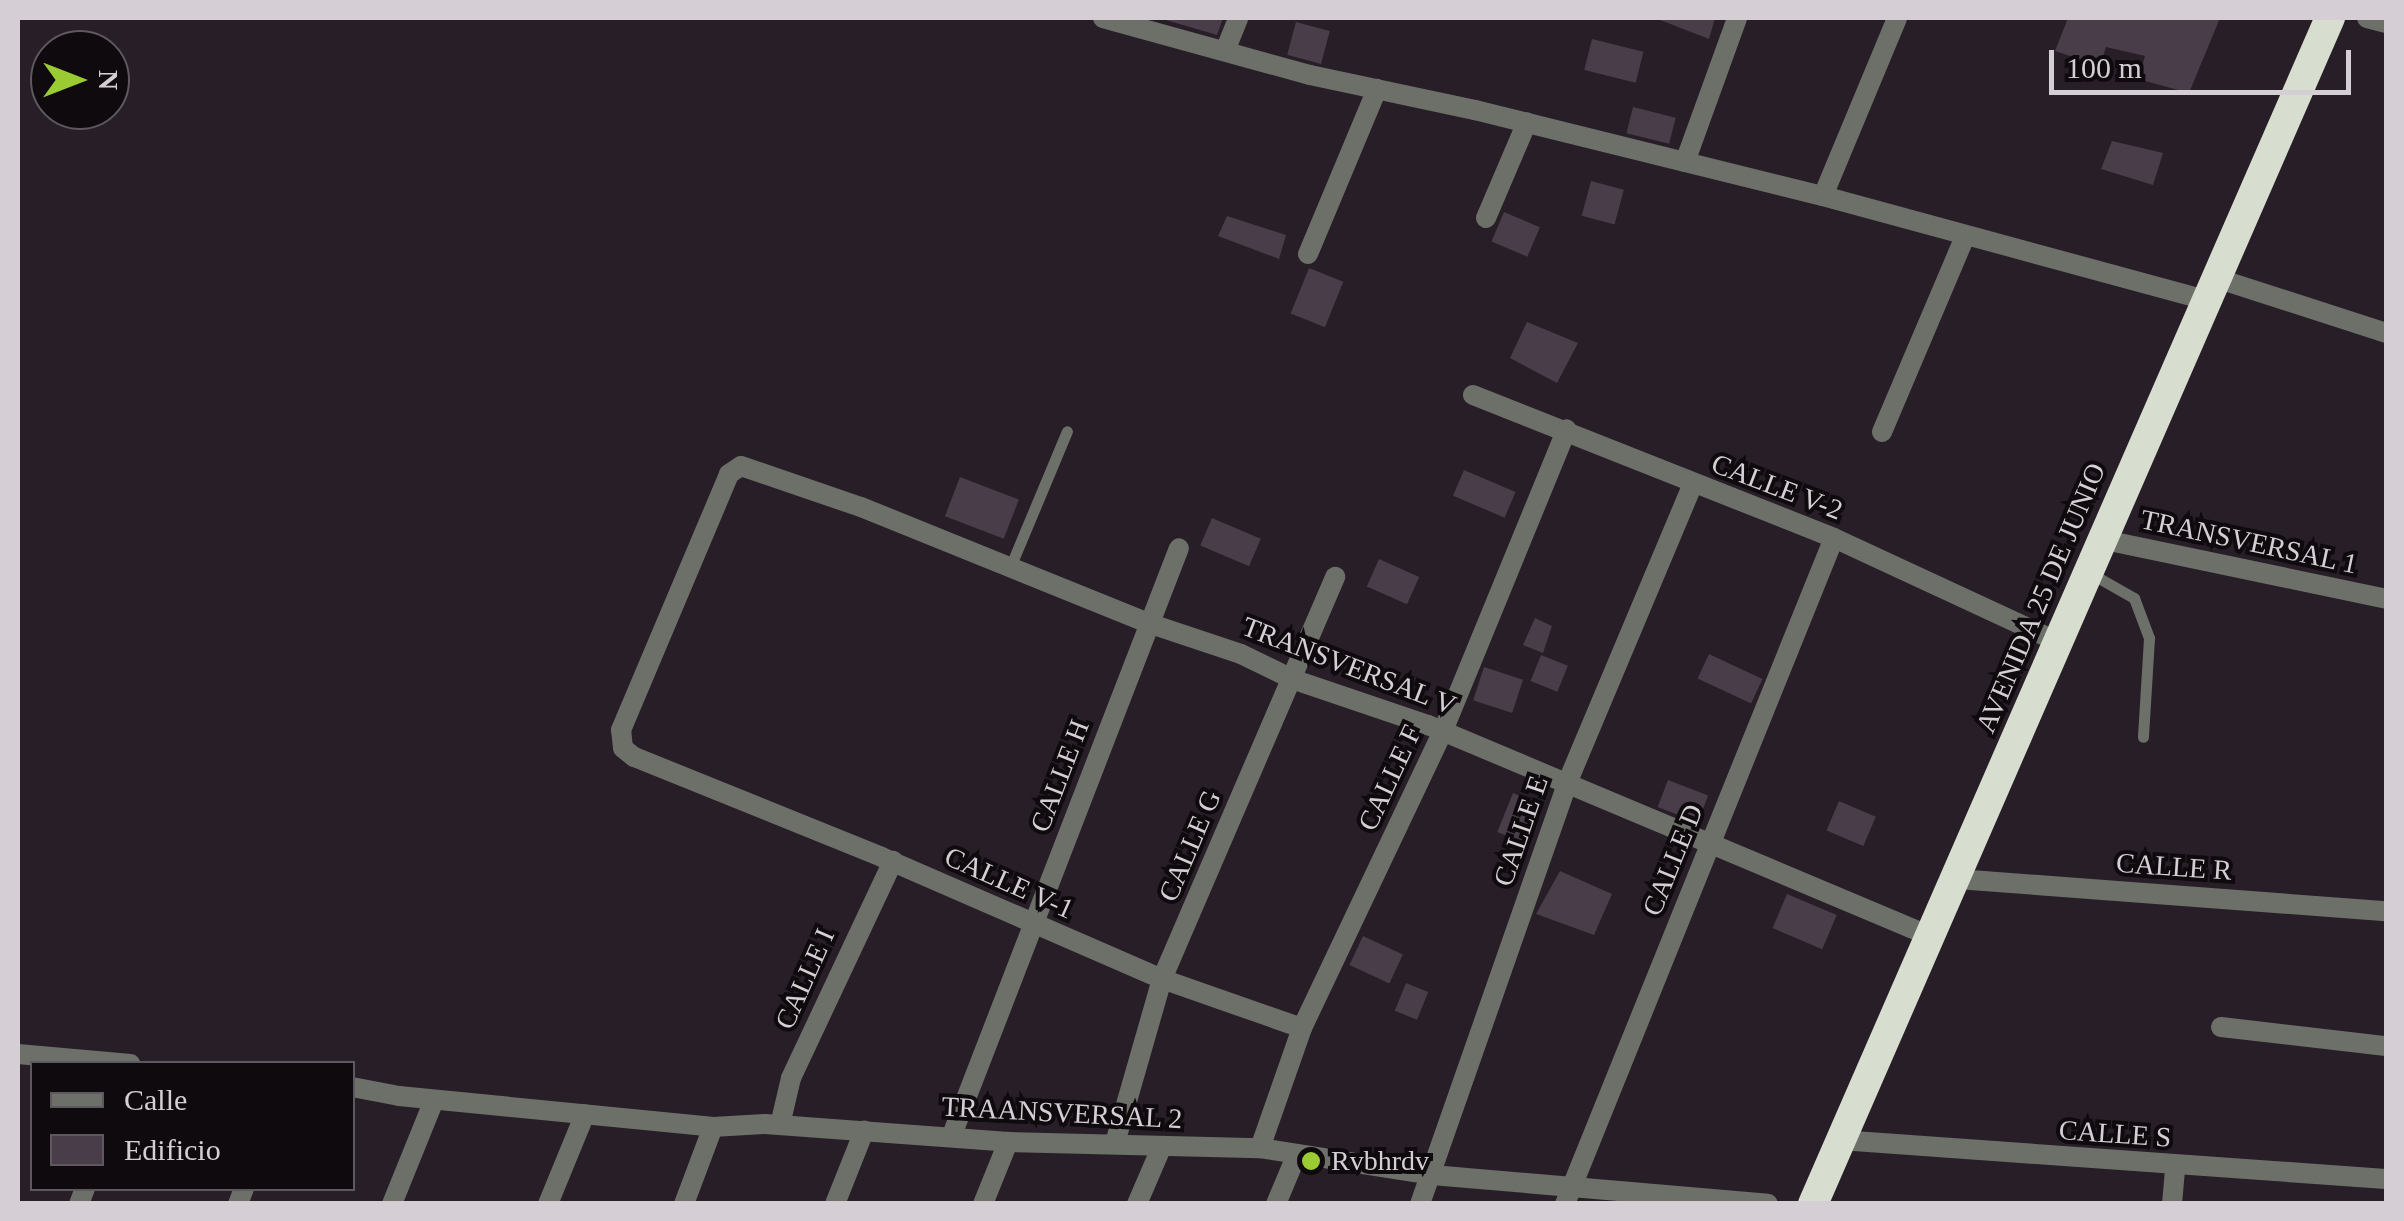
<!DOCTYPE html>
<html>
<head>
<meta charset="utf-8">
<style>
	body { margin:0 }
	#map { position:relative; width:2404px; height:1221px; overflow:hidden; background:#271e27; font-family:"Times New Roman",serif }
	div>[style] { position:absolute }
	.building>* { inset:0; background:#483d48; transform-origin:0 0 }
	.lane>* { height:11px; margin:-5.5px; padding:0 5.5px; transform-origin:5.5px; border-radius:5.5px; background:#6d6f69 }
	.street>* { height:20px; margin:-10px; padding:0 10px; transform-origin:10px; border-radius:10px; background:#6d6f69 }
	.highway>* { height:30px; margin:-15px; padding:0 15px; transform-origin:15px; border-radius:15px; background:#d7decf }
	.dots>* { width:28px; height:28px; translate:-50% -50%; box-sizing:border-box; border:5px solid #0e0a0e; border-radius:50% }
	span { translate:-50% -50%; white-space:nowrap; text-align:center; line-height:1.15; -webkit-text-stroke:8px #0e0a0e; paint-order:stroke }
	.street-label { font-size:28px; color:#d5cfd5 }
	.poi-label { font-size:28px; color:#d5cfd5 }
	.left { translate:0 -50%; text-align:left }
	.frame { position:absolute; inset:0; border:20px solid #d5cfd5; pointer-events:none }
	.legend { position:absolute; left:30px; top:1061px; width:325px; height:130px; box-sizing:border-box; background:#0e0a0e; border:2px solid #5e595e; margin:0; padding:12px 18px; list-style:none; font-size:30px; color:#d5cfd5 }
	.legend li { display:flex; align-items:center; gap:20px; height:50px }
	.legend b { width:50px; border:2px solid #5e595e }
	.north { position:absolute; left:30px; top:30px; width:100px; height:100px; box-sizing:border-box; background:#0e0a0e; border:2px solid #5e595e; border-radius:50%; rotate:90deg; font-size:28px; font-weight:700; line-height:40px; text-align:center; color:#d5cfd5 }
	.north::after { content:''; display:block; margin:auto; width:35px; height:45px; background:#9bcb33; clip-path:polygon(50% 0,100% 100%,50% 72%,0 100%) }
	.scale { position:absolute; left:2049px; top:50px; width:302px; height:45px; box-sizing:border-box; border:5px solid #d5cfd5; border-top:0; padding-left:12px; font-size:30px; line-height:35px; white-space:nowrap; color:#d5cfd5; -webkit-text-stroke:8px #0e0a0e; paint-order:stroke }
</style>
</head>
<body>
<div id="map">
	<div class="building">
		<i style="clip-path:polygon(1159px 18px,1223px 18px,1217px 35px)"></i>
		<i style="clip-path:polygon(1655px 18px,1715px 18px,1709px 39px)"></i>
		<i style="clip-path:polygon(2068px 18px,2220px 18px,2189px 93px,2138px 79px,2145px 56px,2106px 47px,2100px 66px,2055px 51px)"></i>
		<i style="left:1296px;top:22px;width:35px;height:34px;rotate:15deg"></i>
		<i style="left:1592px;top:39px;width:53px;height:32px;rotate:14deg"></i>
		<i style="left:1633px;top:107px;width:44px;height:27px;rotate:14deg"></i>
		<i style="clip-path:polygon(2112px 141px,2163px 153px,2153px 185px,2101px 169px)"></i>
		<i style="left:1591px;top:181px;width:34px;height:36px;rotate:15deg"></i>
		<i style="left:1504px;top:212px;width:39px;height:32px;rotate:23deg"></i>
		<i style="clip-path:polygon(1227px 216px,1286px 235px,1279px 259px,1218px 236px)"></i>
		<i style="left:1309px;top:268px;width:37px;height:49px;rotate:22deg"></i>
		<i style="clip-path:polygon(1527px 322px,1578px 343px,1557px 383px,1510px 358px)"></i>
		<i style="left:1464px;top:470px;width:56px;height:28px;rotate:23deg"></i>
		<i style="left:960px;top:477px;width:63px;height:42px;rotate:21deg"></i>
		<i style="left:1212px;top:518px;width:53px;height:30px;rotate:23deg"></i>
		<i style="left:1379px;top:559px;width:44px;height:30px;rotate:24deg"></i>
		<i style="clip-path:polygon(1535px 618px,1552px 626px,1543px 653px,1523px 645px)"></i>
		<i style="left:1709px;top:654px;width:59px;height:27px;rotate:25deg"></i>
		<i style="left:1541px;top:655px;width:29px;height:28px;rotate:22deg"></i>
		<i style="left:1484px;top:667px;width:41px;height:35px;rotate:18deg"></i>
		<i style="left:1668px;top:780px;width:43px;height:29px;rotate:21deg"></i>
		<i style="left:1513px;top:793px;width:29px;height:42px;rotate:22deg"></i>
		<i style="left:1839px;top:801px;width:40px;height:32px;rotate:23deg"></i>
		<i style="clip-path:polygon(1560px 871px,1612px 894px,1594px 935px,1536px 914px)"></i>
		<i style="left:1787px;top:894px;width:54px;height:37px;rotate:23deg"></i>
		<i style="left:1363px;top:936px;width:44px;height:32px;rotate:25deg"></i>
		<i style="left:1406px;top:983px;width:24px;height:30px;rotate:22deg"></i>
	</div>
	<div class="lane">
		<i style="left:1011px;top:565px;width:145px;rotate:-67.3deg"></i>
		<i style="left:2090px;top:573px;width:51px;rotate:29.6deg"></i>
		<i style="left:2134px;top:598px;width:43px;rotate:69.4deg"></i>
		<i style="left:2149px;top:638px;width:99px;rotate:93.5deg"></i>
	</div>
	<div class="street">
		<i style="left:1103px;top:18px;width:215px;rotate:15.4deg"></i>
		<i style="left:1310px;top:75px;width:169px;rotate:12deg"></i>
		<i style="left:1475px;top:110px;width:358px;rotate:13.9deg"></i>
		<i style="left:1823px;top:196px;width:397px;rotate:15.2deg"></i>
		<i style="left:2367px;top:18px;width:20px;rotate:15deg"></i>
		<i style="left:1225px;top:51px;width:35px;rotate:-68deg"></i>
		<i style="left:1685px;top:162px;width:153px;rotate:-70.1deg"></i>
		<i style="left:1823px;top:196px;width:193px;rotate:-67.4deg"></i>
		<i style="left:1486px;top:218px;width:104px;rotate:-66.9deg"></i>
		<i style="left:1308px;top:254px;width:179px;rotate:-67.3deg"></i>
		<i style="left:2216px;top:278px;width:179px;rotate:17.9deg"></i>
		<i style="left:1473px;top:395px;width:388px;rotate:21.6deg"></i>
		<i style="left:1834px;top:538px;width:245px;rotate:24.9deg"></i>
		<i style="left:1882px;top:432px;width:213px;rotate:-67deg"></i>
		<i style="left:2100px;top:539px;width:292px;rotate:11.8deg"></i>
		<i style="left:1957px;top:879px;width:430px;rotate:4.3deg"></i>
		<i style="left:2221px;top:1027px;width:166px;rotate:6.6deg"></i>
		<i style="left:1302px;top:1028px;width:148px;rotate:-160.7deg"></i>
		<i style="left:1162px;top:979px;width:305px;rotate:-156.5deg"></i>
		<i style="left:882px;top:857px;width:267px;rotate:-158deg"></i>
		<i style="left:634px;top:757px;width:14px;rotate:-141deg"></i>
		<i style="left:623px;top:748px;width:18px;rotate:-96deg"></i>
		<i style="left:621px;top:730px;width:278px;rotate:-67.1deg"></i>
		<i style="left:729px;top:474px;width:14px;rotate:-34deg"></i>
		<i style="left:741px;top:466px;width:127px;rotate:18.9deg"></i>
		<i style="left:861px;top:507px;width:310px;rotate:22deg"></i>
		<i style="left:1148px;top:623px;width:98px;rotate:18.4deg"></i>
		<i style="left:1241px;top:654px;width:57px;rotate:26.1deg"></i>
		<i style="left:1292px;top:679px;width:144px;rotate:18.7deg"></i>
		<i style="left:1428px;top:725px;width:545px;rotate:22.8deg"></i>
		<i style="left:18px;top:1054px;width:113px;rotate:5.1deg"></i>
		<i style="left:352px;top:1087px;width:48px;rotate:10.8deg"></i>
		<i style="left:399px;top:1096px;width:316px;rotate:5.6deg"></i>
		<i style="left:713px;top:1127px;width:52px;rotate:-3.3deg"></i>
		<i style="left:765px;top:1124px;width:244px;rotate:4.2deg"></i>
		<i style="left:1008px;top:1142px;width:252px;rotate:1.4deg"></i>
		<i style="left:1260px;top:1148px;width:174px;rotate:8.9deg"></i>
		<i style="left:1432px;top:1175px;width:337px;rotate:4.9deg"></i>
		<i style="left:780px;top:1125px;width:48px;rotate:-76.8deg"></i>
		<i style="left:791px;top:1078px;width:240px;rotate:-64.8deg"></i>
		<i style="left:952px;top:1135px;width:629px;rotate:-68.86deg"></i>
		<i style="left:1840px;top:1140px;width:547px;rotate:4.09deg"></i>
		<i style="left:1115px;top:1143px;width:171px;rotate:-74deg"></i>
		<i style="left:1162px;top:979px;width:438px;rotate:-66.7deg"></i>
		<i style="left:1260px;top:1148px;width:127px;rotate:-70.7deg"></i>
		<i style="left:1302px;top:1028px;width:329px;rotate:-64.6deg"></i>
		<i style="left:1443px;top:731px;width:326px;rotate:-67.7deg"></i>
		<i style="left:79px;top:1204px;width:17px;rotate:-69deg"></i>
		<i style="left:238px;top:1204px;width:17px;rotate:-69deg"></i>
		<i style="left:392px;top:1204px;width:112px;rotate:-68deg"></i>
		<i style="left:548px;top:1204px;width:97px;rotate:-67.7deg"></i>
		<i style="left:684px;top:1204px;width:82px;rotate:-69.4deg"></i>
		<i style="left:835px;top:1204px;width:79px;rotate:-68.3deg"></i>
		<i style="left:983px;top:1204px;width:67px;rotate:-68deg"></i>
		<i style="left:1137px;top:1204px;width:63px;rotate:-66.7deg"></i>
		<i style="left:1276px;top:1204px;width:54px;rotate:-67.2deg"></i>
		<i style="left:1420px;top:1204px;width:448px;rotate:-70.7deg"></i>
		<i style="left:1568px;top:781px;width:322px;rotate:-67.2deg"></i>
		<i style="left:1565px;top:1204px;width:718px;rotate:-68.01deg"></i>
		<i style="left:2172px;top:1204px;width:38px;rotate:-85deg"></i>
	</div>
	<div class="highway">
		<i style="left:1813px;top:1204px;width:1294px;rotate:-66.45deg"></i>
	</div>
	<div class="dots">
		<i style="left:1311px;top:1161px;background:#9bcb33"></i>
	</div>
	<div class="street-label">
		<span style="left:1777px;top:487px;rotate:21deg">CALLE V-2</span>
		<span style="left:2249px;top:542px;rotate:12deg">TRANSVERSAL 1</span>
		<span style="left:2041px;top:598px;rotate:-67deg">AVENIDA 25 DE JUNIO</span>
		<span style="left:1349px;top:666px;rotate:21deg">TRANSVERSAL V</span>
		<span style="left:1060px;top:776px;rotate:-69deg">CALLE H</span>
		<span style="left:1390px;top:778px;rotate:-65deg">CALLE F</span>
		<span style="left:1521px;top:831px;rotate:-71deg">CALLE E</span>
		<span style="left:1190px;top:846px;rotate:-67deg">CALLE G</span>
		<span style="left:1673px;top:860px;rotate:-68deg">CALLE D</span>
		<span style="left:2174px;top:867px;rotate:4deg">CALLE R</span>
		<span style="left:1009px;top:883px;rotate:24deg">CALLE V-1</span>
		<span style="left:805px;top:979px;rotate:-66deg">CALLE I</span>
		<span style="left:1062px;top:1113px;rotate:3deg">TRAANSVERSAL 2</span>
		<span style="left:2115px;top:1134px;rotate:4deg">CALLE S</span>
	</div>
	<div class="poi-label">
		<span class="left" style="left:1331px;top:1161px">Rvbhrdv</span>
	</div>
	<div class="frame"></div>
	<ul class="legend">
	<li><b style="height:12px;background:#6d6f69"></b>Calle</li>
	<li><b style="height:28px;background:#483d48"></b>Edificio</li>
	</ul>
	<div class="north">N</div>
	<div class="scale">100 m</div>
</div>
</body>
</html>
